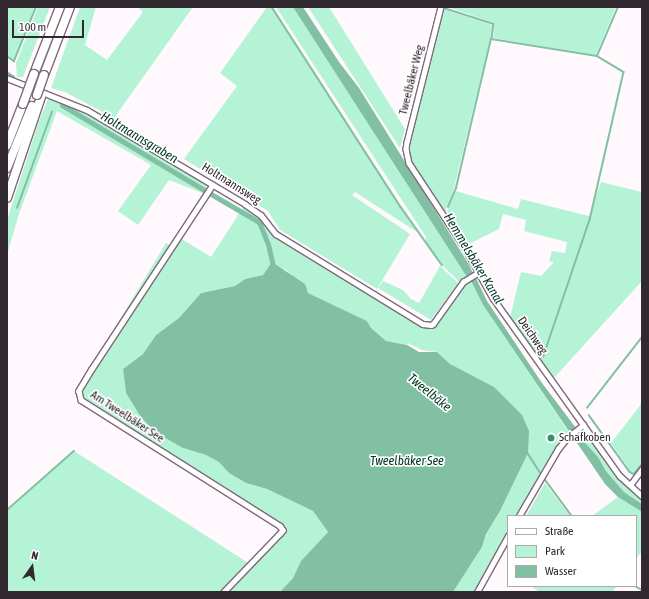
<!DOCTYPE html>
<html>
<head>
<meta charset="utf-8">
<style>
	body { margin:0 }
	#map { position:relative; width:649px; height:599px; overflow:hidden; background:#fff9fe; font-family:"Asap Condensed",sans-serif }
	div>[style] { position:absolute }
	.green>* { inset:0; background:#b5f3d6; transform-origin:0 0 }
	.water>* { inset:0; background:#82c0a4 }
	.stream>* { height:1.5px; margin:-0.75px; padding:0 0.75px; transform-origin:0.75px; border-radius:0.75px; background:#82c0a4 }
	.canal>* { height:5px; margin:-2.5px; padding:0 2.5px; transform-origin:2.5px; border-radius:2.5px; background:#82c0a4 }
	.roads { filter:drop-shadow(1px 0 #7f697b) drop-shadow(-1px 0 #7f697b) drop-shadow(0 1px #7f697b) drop-shadow(0 -1px #7f697b) }
	.minor>* { height:4.5px; margin:-2.25px; padding:0 2.25px; transform-origin:2.25px; border-radius:2.25px; background:#fff }
	.motorway>* { height:8px; margin:-4px; padding:0 4px; transform-origin:4px; border-radius:4px; background:#fff }
	.bridges { filter:drop-shadow(1px 0 #7f697b) drop-shadow(-1px 0 #7f697b) drop-shadow(0 1px #7f697b) drop-shadow(0 -1px #7f697b) }
	.motorway-bridge>* { height:8px; margin:-4px; padding:0 4px; transform-origin:4px; border-radius:4px; background:#fff }
	.dots>* { width:11px; height:11px; translate:-50% -50%; box-sizing:border-box; border:2px solid #fff; border-radius:50% }
	span { translate:-50% -50%; white-space:nowrap; text-align:center; line-height:1.15; -webkit-text-stroke:3.5px #fff; paint-order:stroke }
	.street-label { font-size:12px; color:#322830 }
	.poi-label { font-size:12px; color:#322830 }
	.left { translate:0 -50%; text-align:left }
	.water-label { font-size:13px; color:#003624; font-style:italic }
	.frame { position:absolute; inset:0; border:8px solid #322830; pointer-events:none }
	.legend { position:absolute; left:507px; top:515px; width:130px; height:72px; box-sizing:border-box; background:#fff; border:1px solid #ada9ac; margin:0; padding:5px 7px; list-style:none; font-size:12px; color:#322830 }
	.legend li { display:flex; align-items:center; gap:8px; height:20px }
	.legend b { width:20px; border:1px solid #ada9ac }
	.north { position:absolute; left:12px; top:547px; width:40px; height:40px; -webkit-text-stroke:3px #fff; paint-order:stroke; rotate:14deg; font-size:11px; font-weight:700; line-height:16px; text-align:center; color:#322830 }
	.north::after { content:''; display:block; margin:auto; width:14px; height:18px; background:#322830; clip-path:polygon(50% 0,100% 100%,50% 72%,0 100%) }
	.scale { position:absolute; left:12px; top:20px; width:72px; height:18px; box-sizing:border-box; border:2px solid #322830; border-top:0; padding-left:5px; font-size:12px; line-height:14px; white-space:nowrap; color:#322830; -webkit-text-stroke:3px #fff; paint-order:stroke }
</style>
</head>
<body>
<div id="map">
	<div class="green">
		<i style="clip-path:polygon(7px 7px,35px 7px,14px 60px,7px 55px,7px 38px,9px 36px,7px 34px)"></i>
		<i style="clip-path:polygon(38px 7px,50px 7px,23px 77px,17px 77px,16px 63px)"></i>
		<i style="clip-path:polygon(80px 7px,96px 7px,85px 45px,107px 60px,143px 12px,137px 7px,193px 7px,114px 118px,65px 92px,51px 88px)"></i>
		<i style="clip-path:polygon(267px 7px,271px 7px,417px 232px,355px 192px,352px 195px,410px 234px,377px 289px,280px 230px,268px 211px,184px 159px,237px 86px,220px 73px)"></i>
		<i style="clip-path:polygon(276px 7px,293px 7px,464px 270px,466px 276px,460px 283px,442px 265px,425px 242px,426px 237px)"></i>
		<i style="clip-path:polygon(308px 7px,329px 7px,405px 129px,400px 148px)"></i>
		<i style="clip-path:polygon(448px 7px,616px 7px,596px 55px,493px 38px,495px 23px)"></i>
		<i style="clip-path:polygon(443px 9px,492px 25px,490px 40px,453px 192px,445px 212px,412px 162px,409px 156px,409px 146px)"></i>
		<i style="clip-path:polygon(48px 99px,61px 102px,84px 111px,207px 183px,205px 194px,169px 180px,138px 225px,118px 211px,151px 165px,57px 111px,19px 214px,7px 255px,7px 220px,39px 121px)"></i>
		<i style="clip-path:polygon(601px 182px,642px 192px,642px 281px,554px 378px,541px 360px,541px 354px,536px 353px,510px 318px,521px 272px,541px 276px,554px 262px,549px 261px,552px 251px,565px 253px,567px 242px,524px 231px,526px 220px,503px 214px,499px 229px,469px 244px,447px 211px,456px 191px,518px 209px,521px 199px,589px 216px)"></i>
		<i style="clip-path:polygon(244px 206px,259px 216px,274px 235px,288px 246px,428px 329px,434px 327px,462px 287px,471px 281px,483px 305px,569px 432px,564px 437px,543px 468px,517px 516px,508px 516px,508px 533px,474px 592px,453px 592px,482px 547px,486px 534px,500px 511px,528px 453px,466px 374px,450px 364px,437px 352px,422px 350px,408px 343px,407px 345px,386px 341px,371px 328px,367px 321px,308px 293px,286px 270px,278px 268px,272px 263px,263px 275px,245px 279px,235px 286px,201px 293px,179px 318px,156px 335px,143px 354px,123px 369px,126px 393px,139px 414px,183px 448px,206px 455px,220px 462px,229px 473px,246px 483px,267px 489px,313px 511px,328px 532px,301px 561px,293px 578px,280px 592px,226px 592px,284px 534px,285px 528px,282px 525px,83px 397px,81px 391px,93px 369px,180px 238px,211px 257px)"></i>
		<i style="left:166px;top:243px;width:6px;height:172px;rotate:31deg"></i>
		<i style="clip-path:polygon(440px 266px,458px 283px,431px 320px,378px 288px,383px 281px,403px 290px,411px 299px,419px 303px)"></i>
		<i style="clip-path:polygon(642px 403px,642px 462px,635px 473px,631px 472px,611px 443px)"></i>
		<i style="clip-path:polygon(584px 430px,624px 483px,642px 498px,642px 504px,624px 492px,606px 471px,598px 457px,580px 437px,579px 432px)"></i>
		<i style="clip-path:polygon(74px 451px,250px 564px,221px 592px,7px 592px,7px 511px)"></i>
		<i style="clip-path:polygon(545px 483px,570px 516px,526px 516px)"></i>
		<i style="clip-path:polygon(618px 497px,642px 512px,642px 551px,636px 559px,636px 516px,592px 516px)"></i>
		<i style="clip-path:polygon(534px 586px,617px 586px,612px 592px,540px 592px,533px 588px)"></i>
	</div>
	<div class="water">
		<i style="clip-path:polygon(293px 7px,303px 7px,339px 62px,359px 88px,468px 263px,473px 273px,467px 277px)"></i>
		<i style="clip-path:polygon(272px 262px,305px 284px,308px 293px,367px 321px,371px 328px,386px 341px,407px 345px,419px 352px,437px 352px,450px 364px,494px 387px,522px 415px,529px 431px,528px 453px,500px 511px,486px 534px,482px 547px,453px 592px,280px 592px,293px 578px,301px 561px,328px 532px,313px 511px,267px 489px,246px 483px,229px 473px,219px 462px,206px 455px,183px 448px,153px 431px,139px 414px,126px 393px,123px 369px,143px 354px,156px 335px,179px 318px,201px 293px,235px 286px,245px 279px,263px 275px)"></i>
		<i style="clip-path:polygon(476px 278px,487px 301px,542px 383px,579px 432px,580px 437px,598px 457px,606px 471px,624px 492px,642px 504px,642px 512px,618px 497px,605px 484px,483px 305px,471px 281px)"></i>
	</div>
	<div class="stream">
		<i style="left:272px;top:7px;width:238px;rotate:57.2deg"></i>
		<i style="left:401px;top:207px;width:71px;rotate:54.7deg"></i>
		<i style="left:444px;top:8px;width:52px;rotate:17.7deg"></i>
		<i style="left:494px;top:24px;width:14px;rotate:98deg"></i>
		<i style="left:7px;top:56px;width:9px;rotate:36deg"></i>
		<i style="left:14px;top:61px;width:58px;rotate:-67.8deg"></i>
		<i style="left:597px;top:56px;width:53px;rotate:-66.8deg"></i>
		<i style="left:448px;top:207px;width:21px;rotate:-67deg"></i>
		<i style="left:456px;top:188px;width:153px;rotate:-76.8deg"></i>
		<i style="left:491px;top:39px;width:107px;rotate:9.1deg"></i>
		<i style="left:597px;top:56px;width:31px;rotate:31deg"></i>
		<i style="left:624px;top:72px;width:152px;rotate:102.9deg"></i>
		<i style="left:590px;top:220px;width:144px;rotate:108.7deg"></i>
		<i style="left:17px;top:208px;width:102px;rotate:-70deg"></i>
		<i style="left:587px;top:408px;width:90px;rotate:-52.2deg"></i>
		<i style="left:589px;top:415px;width:70px;rotate:54.3deg"></i>
		<i style="left:630px;top:472px;width:4px;rotate:27deg"></i>
		<i style="left:634px;top:474px;width:13px;rotate:-51deg"></i>
		<i style="left:527px;top:452px;width:24px;rotate:57deg"></i>
		<i style="left:544px;top:478px;width:47px;rotate:53.6deg"></i>
		<i style="left:7px;top:510px;width:89px;rotate:-41.4deg"></i>
		<i style="left:635px;top:586px;width:8px;rotate:30deg"></i>
	</div>
	<div class="canal">
		<i style="left:7px;top:74px;width:6px;rotate:31deg"></i>
		<i style="left:62px;top:105px;width:165px;rotate:30.9deg"></i>
		<i style="left:211px;top:194px;width:56px;rotate:30.3deg"></i>
		<i style="left:259px;top:222px;width:24px;rotate:68deg"></i>
		<i style="left:268px;top:244px;width:26px;rotate:77deg"></i>
	</div>
	<div class="roads">
		<div class="minor">
			<i style="left:441px;top:7px;width:139px;rotate:104.1deg"></i>
			<i style="left:407px;top:142px;width:7px;rotate:98deg"></i>
			<i style="left:406px;top:149px;width:14px;rotate:78deg"></i>
			<i style="left:409px;top:163px;width:102px;rotate:56.6deg"></i>
			<i style="left:465px;top:248px;width:57px;rotate:60.8deg"></i>
			<i style="left:493px;top:298px;width:219px;rotate:54.5deg"></i>
			<i style="left:620px;top:476px;width:30px;rotate:42deg"></i>
			<i style="left:7px;top:78px;width:86px;rotate:21.8deg"></i>
			<i style="left:87px;top:110px;width:184px;rotate:30.7deg"></i>
			<i style="left:245px;top:204px;width:19px;rotate:35deg"></i>
			<i style="left:261px;top:215px;width:24px;rotate:52deg"></i>
			<i style="left:276px;top:234px;width:172px;rotate:31.5deg"></i>
			<i style="left:423px;top:324px;width:8px;rotate:7deg"></i>
			<i style="left:431px;top:325px;width:2px;rotate:-27deg"></i>
			<i style="left:433px;top:324px;width:52px;rotate:-54.5deg"></i>
			<i style="left:463px;top:282px;width:19px;rotate:-32deg"></i>
			<i style="left:213px;top:185px;width:220px;rotate:123.3deg"></i>
			<i style="left:92px;top:369px;width:26px;rotate:121deg"></i>
			<i style="left:79px;top:391px;width:9px;rotate:77deg"></i>
			<i style="left:81px;top:400px;width:236px;rotate:32.3deg"></i>
			<i style="left:280px;top:526px;width:5px;rotate:53deg"></i>
			<i style="left:283px;top:530px;width:4px;rotate:124deg"></i>
			<i style="left:281px;top:533px;width:82px;rotate:134deg"></i>
			<i style="left:630px;top:485px;width:20px;rotate:-53deg"></i>
			<i style="left:519px;top:516px;width:78px;rotate:-59.8deg"></i>
			<i style="left:558px;top:449px;width:14px;rotate:-51deg"></i>
			<i style="left:567px;top:438px;width:21px;rotate:-39deg"></i>
			<i style="left:477px;top:592px;width:64px;rotate:-61deg"></i>
		</div>
		<div class="motorway">
			<i style="left:34px;top:74px;width:72px;rotate:-68.8deg"></i>
			<i style="left:44px;top:75px;width:73px;rotate:-69.1deg"></i>
			<i style="left:7px;top:145px;width:44px;rotate:-68.7deg"></i>
			<i style="left:7px;top:168px;width:67px;rotate:-68deg"></i>
			<i style="left:7px;top:198px;width:107px;rotate:-71.4deg"></i>
		</div>
	</div>
	<div class="bridges">
		<div class="motorway-bridge">
			<i style="left:37px;top:95px;width:21px;rotate:-71deg"></i>
			<i style="left:23px;top:104px;width:32px;rotate:-70deg"></i>
		</div>
	</div>
	<div class="dots">
		<i style="left:551px;top:438px;background:#30936e"></i>
	</div>
	<div class="street-label">
		<span style="left:412px;top:80px;rotate:-76deg">Tweelbäker Weg</span>
		<span style="left:231px;top:184px;rotate:32deg">Holtmannsweg</span>
		<span style="left:532px;top:336px;rotate:55deg">Deichweg</span>
		<span style="left:127px;top:417px;rotate:33deg">Am Tweelbäker See</span>
	</div>
	<div class="poi-label">
		<span class="left" style="left:559px;top:438px">Schafkoben</span>
	</div>
	<div class="water-label">
		<span style="left:139px;top:138px;rotate:31deg">Holtmannsgraben</span>
		<span style="left:473px;top:259px;rotate:59deg">Hemmelsbäker Kanal</span>
		<span style="left:429px;top:393px;rotate:39deg">Tweelbäke</span>
		<span style="left:407px;top:461px">Tweelbäker See</span>
	</div>
	<div class="frame"></div>
	<ul class="legend">
	<li><b style="height:5px;background:#fff"></b>Straße</li>
	<li><b style="height:11px;background:#b5f3d6"></b>Park</li>
	<li><b style="height:11px;background:#82c0a4"></b>Wasser</li>
	</ul>
	<div class="north">N</div>
	<div class="scale">100 m</div>
</div>
</body>
</html>
